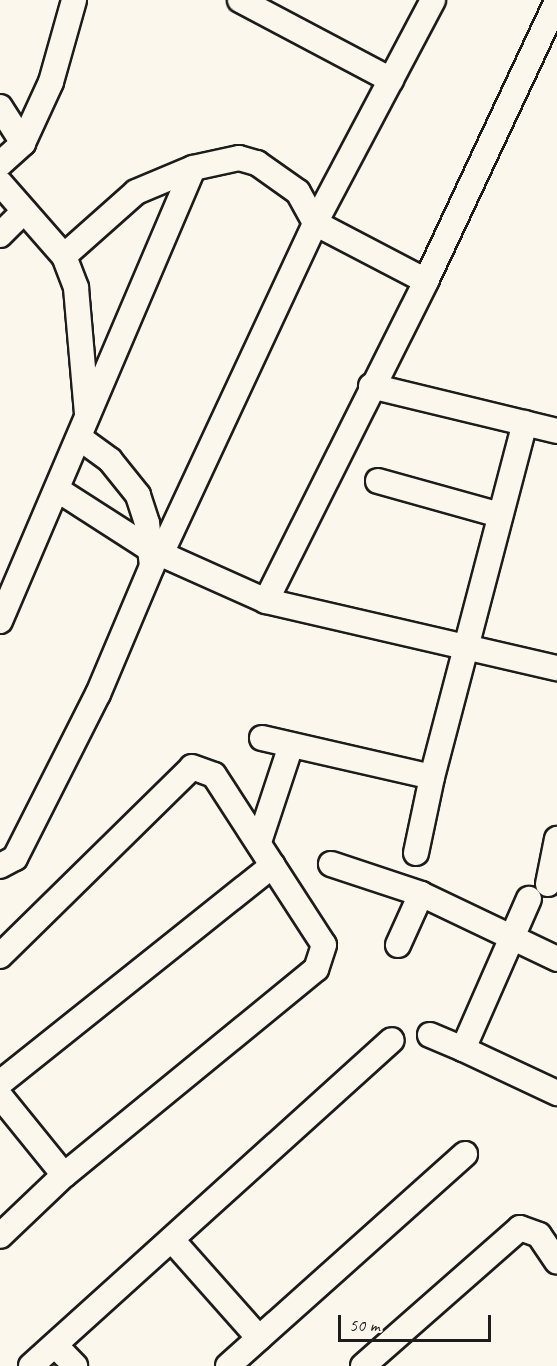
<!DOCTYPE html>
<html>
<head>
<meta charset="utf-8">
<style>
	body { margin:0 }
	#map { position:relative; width:557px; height:1366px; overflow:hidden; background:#fbf7ec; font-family:Caveat,sans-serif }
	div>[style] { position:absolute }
	.roads { filter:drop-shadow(2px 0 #1c1c1c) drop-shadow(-2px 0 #1c1c1c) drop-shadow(0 2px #1c1c1c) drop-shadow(0 -2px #1c1c1c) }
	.minor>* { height:24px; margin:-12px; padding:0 12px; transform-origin:12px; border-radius:12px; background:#fbf7ec }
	span { translate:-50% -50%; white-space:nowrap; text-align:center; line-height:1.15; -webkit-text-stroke:5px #fbf7ec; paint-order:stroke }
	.scale { position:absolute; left:338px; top:1315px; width:153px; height:27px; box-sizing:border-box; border:3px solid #1c1c1c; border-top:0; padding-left:8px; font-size:18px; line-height:21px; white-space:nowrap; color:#1c1c1c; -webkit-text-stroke:4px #fbf7ec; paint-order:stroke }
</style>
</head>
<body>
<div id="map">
	<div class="roads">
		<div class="minor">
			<i style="left:240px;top:0;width:171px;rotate:27.9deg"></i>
			<i style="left:0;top:107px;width:43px;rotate:57.4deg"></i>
			<i style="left:0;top:164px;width:31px;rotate:-42deg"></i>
			<i style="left:23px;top:143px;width:67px;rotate:-65.3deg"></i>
			<i style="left:51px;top:82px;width:85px;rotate:-74.3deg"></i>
			<i style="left:0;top:183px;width:97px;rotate:48.8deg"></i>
			<i style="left:64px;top:256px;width:34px;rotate:69deg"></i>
			<i style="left:76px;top:288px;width:127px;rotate:85deg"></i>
			<i style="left:0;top:235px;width:34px;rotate:-45deg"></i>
			<i style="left:64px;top:256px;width:96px;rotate:-41.6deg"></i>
			<i style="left:136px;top:192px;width:62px;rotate:-22.8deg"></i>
			<i style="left:371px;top:386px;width:191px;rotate:13.6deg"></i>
			<i style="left:378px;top:481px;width:127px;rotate:15.6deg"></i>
			<i style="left:58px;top:490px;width:109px;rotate:32.7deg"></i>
			<i style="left:150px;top:549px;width:127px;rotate:24.1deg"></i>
			<i style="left:266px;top:601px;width:299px;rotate:13deg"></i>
			<i style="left:161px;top:554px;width:365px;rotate:-65deg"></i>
			<i style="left:315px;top:223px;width:252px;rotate:-62.1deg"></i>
			<i style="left:266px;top:601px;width:358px;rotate:-63.4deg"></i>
			<i style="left:426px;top:281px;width:309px;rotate:-64.9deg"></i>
			<i style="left:0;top:621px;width:492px;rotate:-66.9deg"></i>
			<i style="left:193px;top:168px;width:47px;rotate:-12.3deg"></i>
			<i style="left:239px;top:158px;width:19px;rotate:16deg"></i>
			<i style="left:257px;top:163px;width:50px;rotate:35.3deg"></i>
			<i style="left:298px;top:192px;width:35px;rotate:61deg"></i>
			<i style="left:315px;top:223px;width:125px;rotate:27.6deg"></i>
			<i style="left:262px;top:738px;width:174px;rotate:12.9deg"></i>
			<i style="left:432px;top:777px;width:366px;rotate:-75.3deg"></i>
			<i style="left:259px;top:842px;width:102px;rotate:-71.7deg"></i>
			<i style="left:416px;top:853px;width:78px;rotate:-78.1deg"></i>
			<i style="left:331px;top:864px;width:95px;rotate:18.4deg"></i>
			<i style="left:421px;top:894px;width:151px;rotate:25.5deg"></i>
			<i style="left:0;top:866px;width:17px;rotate:-28deg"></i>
			<i style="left:15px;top:858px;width:184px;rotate:-63.2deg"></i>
			<i style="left:98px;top:694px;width:139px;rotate:-67.1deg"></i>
			<i style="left:152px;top:566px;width:43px;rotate:-96.6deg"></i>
			<i style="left:147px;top:523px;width:29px;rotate:-108deg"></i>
			<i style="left:138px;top:495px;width:45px;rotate:-128.7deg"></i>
			<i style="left:110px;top:460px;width:37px;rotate:-144deg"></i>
			<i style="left:548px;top:884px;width:46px;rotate:-78.7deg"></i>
			<i style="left:398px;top:945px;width:56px;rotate:-65.7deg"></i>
			<i style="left:0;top:956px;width:269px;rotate:-44.5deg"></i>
			<i style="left:192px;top:767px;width:23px;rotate:20deg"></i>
			<i style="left:214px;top:775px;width:202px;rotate:57.1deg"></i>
			<i style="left:324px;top:945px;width:25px;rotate:108deg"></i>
			<i style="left:316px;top:969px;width:325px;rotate:140.7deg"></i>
			<i style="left:64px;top:1175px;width:88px;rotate:136.4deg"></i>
			<i style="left:430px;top:1035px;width:36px;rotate:23deg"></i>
			<i style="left:463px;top:1049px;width:164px;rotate:-66.3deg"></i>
			<i style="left:463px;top:1049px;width:104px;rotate:25.1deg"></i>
			<i style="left:0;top:1083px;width:349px;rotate:-38.6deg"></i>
			<i style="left:0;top:1096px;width:102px;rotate:51deg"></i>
			<i style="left:172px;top:1240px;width:131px;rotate:48.4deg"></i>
			<i style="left:55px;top:1345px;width:29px;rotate:46deg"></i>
			<i style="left:31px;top:1366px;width:486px;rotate:-42.1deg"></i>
			<i style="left:228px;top:1366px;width:318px;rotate:-41.8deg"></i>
			<i style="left:363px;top:1366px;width:209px;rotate:-41.3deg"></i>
			<i style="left:520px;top:1228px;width:20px;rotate:20deg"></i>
			<i style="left:539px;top:1235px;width:32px;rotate:56deg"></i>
		</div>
	</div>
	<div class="scale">50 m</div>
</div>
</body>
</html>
